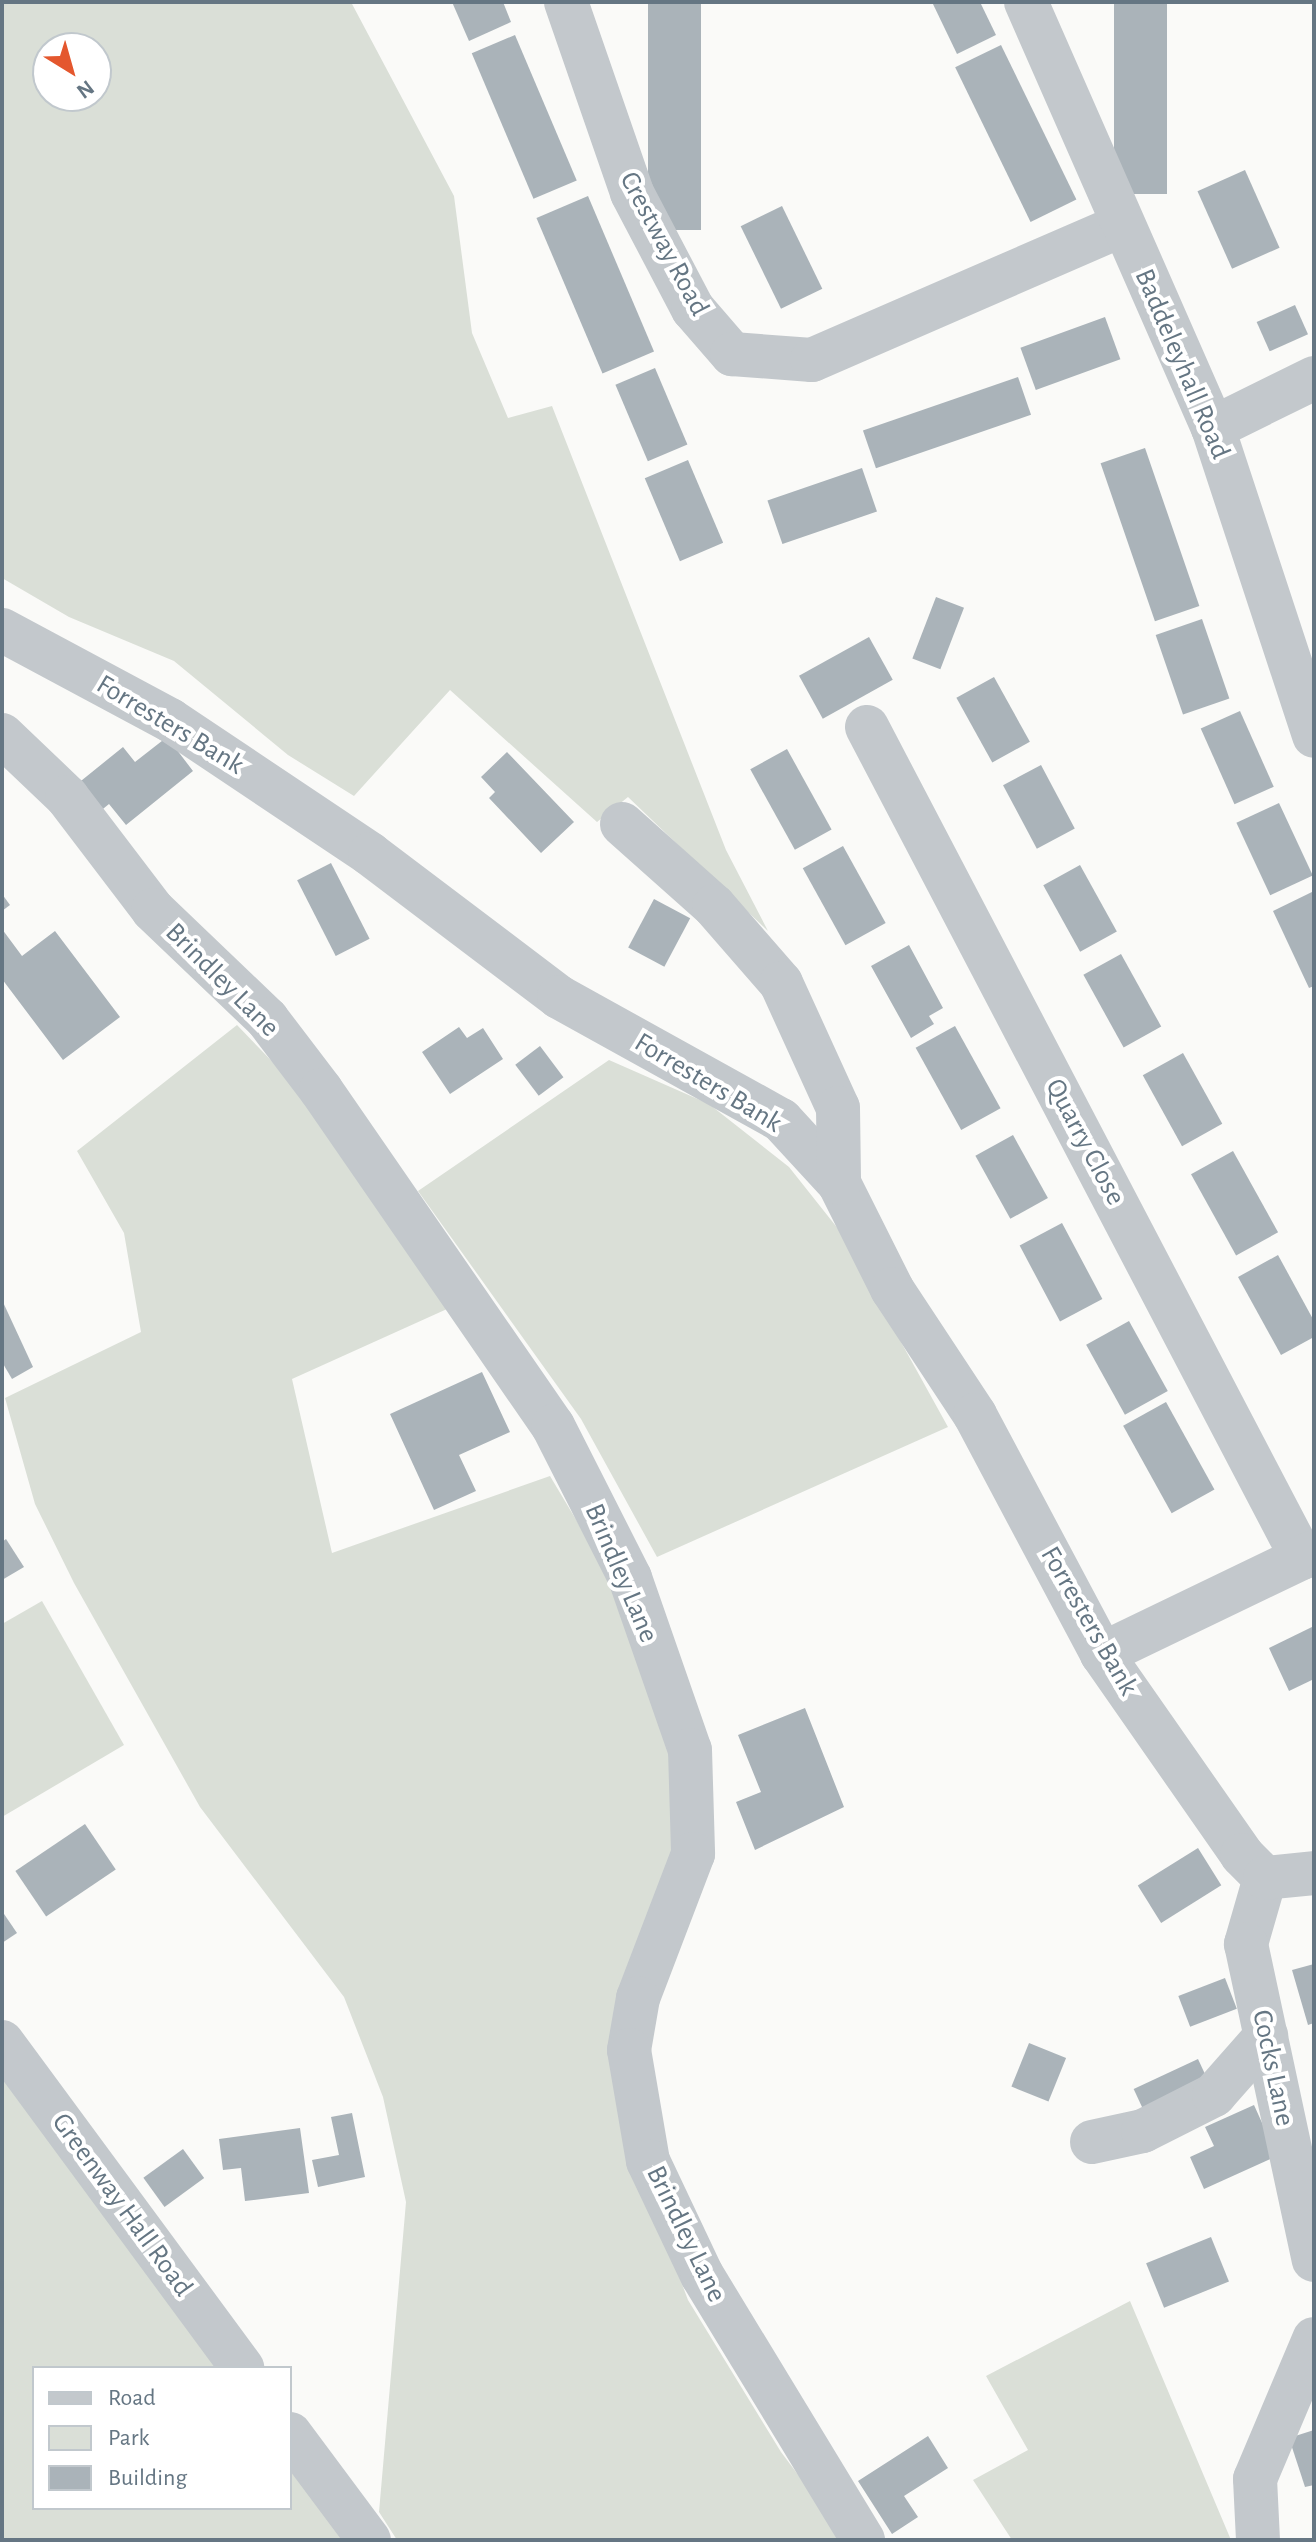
<!DOCTYPE html>
<html>
<head>
<meta charset="utf-8">
<style>
	body { margin:0 }
	#map { position:relative; width:1316px; height:2542px; overflow:hidden; background:#fafaf8; font-family:"Alegreya Sans",sans-serif }
	div>[style] { position:absolute }
	.green>* { inset:0; background:#dadfd7 }
	.building>* { inset:0; background:#aab3b9; transform-origin:0 0 }
	.minor>* { height:44px; margin:-22px; padding:0 22px; transform-origin:22px; border-radius:22px; background:#c3c8cc }
	span { translate:-50% -50%; white-space:nowrap; text-align:center; line-height:1.15; -webkit-text-stroke:8px #fff; paint-order:stroke }
	.street-label { font-size:28px; color:#657683 }
	.frame { position:absolute; inset:0; border:4px solid #657683; pointer-events:none }
	.legend { position:absolute; left:32px; top:2366px; width:260px; height:144px; box-sizing:border-box; background:#fff; border:2px solid #c1c8cd; margin:0; padding:10px 14px; list-style:none; font-size:24px; color:#657683 }
	.legend li { display:flex; align-items:center; gap:16px; height:40px }
	.legend b { width:40px; border:2px solid #c1c8cd }
	.north { position:absolute; left:32px; top:32px; width:80px; height:80px; box-sizing:border-box; background:#fff; border:2px solid #c1c8cd; border-radius:50%; rotate:143deg; font-size:22px; font-weight:700; line-height:32px; text-align:center; color:#657683 }
	.north::after { content:''; display:block; margin:auto; width:28px; height:36px; background:#e4572e; clip-path:polygon(50% 0,100% 100%,50% 72%,0 100%) }
</style>
</head>
<body>
<div id="map">
	<div class="green">
		<i style="clip-path:polygon(evenodd,2px 2px,351px 2px,454px 196px,472px 333px,508px 418px,552px 406px,726px 850px,768px 931px,628px 797px,597px 822px,450px 690px,354px 796px,288px 755px,174px 661px,69px 617px,2px 578px,2px 2px,48px 48px,96px 48px,96px 96px,48px 96px,48px 48px)"></i>
		<i style="clip-path:polygon(237px 1025px,315px 1106px,447px 1309px,292px 1379px,332px 1553px,550px 1476px,618px 1590px,670px 1748px,675px 1877px,618px 1999px,638px 2167px,688px 2300px,781px 2452px,847px 2540px,397px 2540px,379px 2512px,406px 2202px,383px 2097px,344px 1997px,200px 1807px,74px 1583px,35px 1504px,5px 1398px,141px 1332px,124px 1233px,77px 1151px)"></i>
		<i style="clip-path:polygon(609px 1060px,709px 1104px,789px 1167px,839px 1230px,948px 1427px,657px 1557px,581px 1419px,418px 1191px)"></i>
		<i style="clip-path:polygon(42px 1601px,124px 1745px,2px 1817px,2px 1624px)"></i>
		<i style="clip-path:polygon(2px 2064px,228px 2368px,34px 2368px,34px 2508px,290px 2508px,290px 2452px,353px 2540px,2px 2540px)"></i>
		<i style="clip-path:polygon(1130px 2301px,1231px 2540px,1012px 2540px,973px 2480px,1028px 2450px,986px 2376px)"></i>
	</div>
	<div class="building">
		<i style="clip-path:polygon(452px 2px,503px 2px,511px 22px,469px 41px)"></i>
		<i style="left:648px;top:2px;width:53px;height:228px"></i>
		<i style="clip-path:polygon(932px 2px,980px 2px,996px 35px,957px 54px)"></i>
		<i style="left:1114px;top:2px;width:53px;height:192px"></i>
		<i style="left:515px;top:35px;width:158px;height:47px;rotate:67deg"></i>
		<i style="left:1001px;top:45px;width:172px;height:51px;rotate:64deg"></i>
		<i style="left:1245px;top:170px;width:85px;height:52px;rotate:66deg"></i>
		<i style="left:588px;top:196px;width:169px;height:56px;rotate:67deg"></i>
		<i style="left:782px;top:206px;width:92px;height:46px;rotate:64deg"></i>
		<i style="left:1295px;top:305px;width:32px;height:42px;rotate:66deg"></i>
		<i style="left:1105px;top:317px;width:45px;height:90px;rotate:70deg"></i>
		<i style="left:655px;top:368px;width:83px;height:43px;rotate:67deg"></i>
		<i style="left:1018px;top:377px;width:40px;height:164px;rotate:71deg"></i>
		<i style="left:1145px;top:448px;width:167px;height:47px;rotate:71deg"></i>
		<i style="left:688px;top:460px;width:90px;height:47px;rotate:67deg"></i>
		<i style="left:862px;top:468px;width:46px;height:100px;rotate:71deg"></i>
		<i style="left:936px;top:597px;width:30px;height:66px;rotate:21deg"></i>
		<i style="left:1202px;top:619px;width:84px;height:49px;rotate:71deg"></i>
		<i style="left:869px;top:637px;width:49px;height:80px;rotate:61deg"></i>
		<i style="left:994px;top:677px;width:74px;height:43px;rotate:61deg"></i>
		<i style="left:1240px;top:711px;width:83px;height:43px;rotate:66deg"></i>
		<i style="clip-path:polygon(167px 737px,193px 771px,126px 825px,109px 804px,93px 817px,71px 789px,123px 747px,135px 762px)"></i>
		<i style="left:787px;top:749px;width:92px;height:42px;rotate:61deg"></i>
		<i style="clip-path:polygon(507px 752px,574px 822px,541px 853px,489px 798px,495px 792px,481px 777px)"></i>
		<i style="left:1041px;top:765px;width:72px;height:43px;rotate:62deg"></i>
		<i style="left:1279px;top:803px;width:80px;height:47px;rotate:65deg"></i>
		<i style="left:843px;top:846px;width:88px;height:46px;rotate:61deg"></i>
		<i style="left:331px;top:863px;width:85px;height:38px;rotate:63deg"></i>
		<i style="left:1080px;top:865px;width:76px;height:42px;rotate:61deg"></i>
		<i style="clip-path:polygon(1314px 891px,1314px 986px,1309px 988px,1273px 911px)"></i>
		<i style="clip-path:polygon(2px 894px,10px 905px,2px 911px)"></i>
		<i style="left:654px;top:899px;width:41px;height:55px;rotate:28deg"></i>
		<i style="clip-path:polygon(2px 929px,22px 956px,55px 931px,120px 1017px,63px 1060px,2px 979px)"></i>
		<i style="clip-path:polygon(909px 945px,943px 1008px,929px 1016px,934px 1024px,911px 1038px,871px 966px)"></i>
		<i style="left:1121px;top:954px;width:83px;height:43px;rotate:61deg"></i>
		<i style="left:955px;top:1026px;width:94px;height:45px;rotate:61deg"></i>
		<i style="clip-path:polygon(459px 1027px,467px 1038px,483px 1028px,503px 1059px,450px 1094px,422px 1052px)"></i>
		<i style="left:540px;top:1046px;width:39px;height:31px;rotate:53deg"></i>
		<i style="left:1183px;top:1053px;width:81px;height:46px;rotate:61deg"></i>
		<i style="left:1013px;top:1135px;width:72px;height:43px;rotate:61deg"></i>
		<i style="left:1233px;top:1151px;width:93px;height:48px;rotate:61deg"></i>
		<i style="left:1062px;top:1223px;width:86px;height:48px;rotate:62deg"></i>
		<i style="clip-path:polygon(1278px 1255px,1314px 1321px,1314px 1337px,1281px 1355px,1238px 1277px)"></i>
		<i style="clip-path:polygon(2px 1300px,33px 1367px,12px 1379px,2px 1362px)"></i>
		<i style="left:1129px;top:1321px;width:80px;height:49px;rotate:61deg"></i>
		<i style="clip-path:polygon(482px 1372px,510px 1432px,459px 1455px,476px 1491px,434px 1510px,390px 1414px)"></i>
		<i style="left:1166px;top:1402px;width:100px;height:49px;rotate:61deg"></i>
		<i style="clip-path:polygon(6px 1539px,24px 1567px,2px 1580px,2px 1542px)"></i>
		<i style="clip-path:polygon(1314px 1626px,1314px 1679px,1289px 1691px,1269px 1648px)"></i>
		<i style="clip-path:polygon(805px 1708px,844px 1807px,755px 1850px,736px 1802px,761px 1792px,738px 1735px)"></i>
		<i style="left:85px;top:1824px;width:55px;height:84px;rotate:56deg"></i>
		<i style="left:1198px;top:1848px;width:44px;height:71px;rotate:58deg"></i>
		<i style="clip-path:polygon(2px 1911px,17px 1933px,2px 1943px)"></i>
		<i style="clip-path:polygon(1314px 1964px,1314px 2023px,1308px 2025px,1292px 1970px)"></i>
		<i style="left:1225px;top:1978px;width:33px;height:50px;rotate:69deg"></i>
		<i style="left:1029px;top:2043px;width:40px;height:47px;rotate:22deg"></i>
		<i style="left:1198px;top:2059px;width:33px;height:71px;rotate:65deg"></i>
		<i style="clip-path:polygon(1254px 2105px,1277px 2156px,1204px 2189px,1190px 2157px,1214px 2146px,1205px 2127px)"></i>
		<i style="clip-path:polygon(352px 2113px,365px 2177px,318px 2187px,312px 2160px,339px 2155px,331px 2117px)"></i>
		<i style="clip-path:polygon(300px 2128px,309px 2193px,245px 2201px,241px 2168px,223px 2170px,219px 2139px)"></i>
		<i style="left:183px;top:2149px;width:36px;height:49px;rotate:54deg"></i>
		<i style="left:1211px;top:2237px;width:48px;height:70px;rotate:68deg"></i>
		<i style="clip-path:polygon(1314px 2430px,1314px 2485px,1305px 2487px,1289px 2438px)"></i>
		<i style="clip-path:polygon(928px 2436px,948px 2468px,904px 2496px,918px 2517px,892px 2534px,858px 2481px)"></i>
	</div>
	<div class="minor">
		<i style="left:566px;top:2px;width:202px;rotate:70.9deg"></i>
		<i style="left:632px;top:193px;width:131px;rotate:62.3deg"></i>
		<i style="left:693px;top:309px;width:60px;rotate:49.1deg"></i>
		<i style="left:732px;top:354px;width:80px;rotate:4.3deg"></i>
		<i style="left:812px;top:360px;width:339px;rotate:-23.5deg"></i>
		<i style="left:1026px;top:2px;width:465px;rotate:66.3deg"></i>
		<i style="left:1213px;top:428px;width:324px;rotate:71.8deg"></i>
		<i style="left:1213px;top:428px;width:113px;rotate:-26.3deg"></i>
		<i style="left:2px;top:630px;width:191px;rotate:28.2deg"></i>
		<i style="left:170px;top:720px;width:241px;rotate:33.8deg"></i>
		<i style="left:370px;top:854px;width:237px;rotate:37.1deg"></i>
		<i style="left:559px;top:997px;width:254px;rotate:29deg"></i>
		<i style="left:781px;top:1120px;width:86px;rotate:47.4deg"></i>
		<i style="left:839px;top:1183px;width:119px;rotate:63.4deg"></i>
		<i style="left:892px;top:1289px;width:151px;rotate:56.6deg"></i>
		<i style="left:975px;top:1415px;width:271px;rotate:62deg"></i>
		<i style="left:1102px;top:1654px;width:245px;rotate:55.1deg"></i>
		<i style="left:1242px;top:1855px;width:33px;rotate:45deg"></i>
		<i style="left:867px;top:727px;width:938px;rotate:62.37deg"></i>
		<i style="left:2px;top:735px;width:90px;rotate:43.6deg"></i>
		<i style="left:67px;top:797px;width:142px;rotate:52.7deg"></i>
		<i style="left:153px;top:910px;width:158px;rotate:43.7deg"></i>
		<i style="left:267px;top:1019px;width:89px;rotate:52.7deg"></i>
		<i style="left:321px;top:1090px;width:408px;rotate:55.4deg"></i>
		<i style="left:553px;top:1426px;width:170px;rotate:63.1deg"></i>
		<i style="left:630px;top:1578px;width:182px;rotate:70.8deg"></i>
		<i style="left:690px;top:1750px;width:104px;rotate:88.3deg"></i>
		<i style="left:693px;top:1854px;width:154px;rotate:110.9deg"></i>
		<i style="left:638px;top:1998px;width:53px;rotate:99.8deg"></i>
		<i style="left:629px;top:2050px;width:113px;rotate:80.3deg"></i>
		<i style="left:648px;top:2161px;width:126px;rotate:64.7deg"></i>
		<i style="left:702px;top:2275px;width:310px;rotate:58.7deg"></i>
		<i style="left:622px;top:824px;width:123px;rotate:41.7deg"></i>
		<i style="left:714px;top:906px;width:102px;rotate:49deg"></i>
		<i style="left:781px;top:983px;width:137px;rotate:65.5deg"></i>
		<i style="left:838px;top:1108px;width:75px;rotate:89.2deg"></i>
		<i style="left:1102px;top:1654px;width:235px;rotate:-25.7deg"></i>
		<i style="left:1265px;top:1878px;width:69px;rotate:106.1deg"></i>
		<i style="left:1246px;top:1944px;width:323px;rotate:77.9deg"></i>
		<i style="left:1265px;top:1878px;width:49px;rotate:-5.8deg"></i>
		<i style="left:2px;top:2042px;width:405px;rotate:53.6deg"></i>
		<i style="left:1092px;top:2142px;width:52px;rotate:-12.2deg"></i>
		<i style="left:1143px;top:2131px;width:80px;rotate:-26.9deg"></i>
		<i style="left:1214px;top:2095px;width:79px;rotate:-48.6deg"></i>
		<i style="left:290px;top:2434px;width:132px;rotate:53.3deg"></i>
		<i style="left:1258px;top:2540px;width:61px;rotate:-92.8deg"></i>
		<i style="left:1255px;top:2479px;width:152px;rotate:-67.1deg"></i>
	</div>
	<div class="street-label">
		<span style="left:664px;top:244px;rotate:62deg">Crestway Road</span>
		<span style="left:1182px;top:364px;rotate:67deg">Baddeleyhall Road</span>
		<span style="left:170px;top:725px;rotate:31deg">Forresters Bank</span>
		<span style="left:222px;top:980px;rotate:45deg">Brindley Lane</span>
		<span style="left:708px;top:1083px;rotate:31deg">Forresters Bank</span>
		<span style="left:1085px;top:1142px;rotate:62deg">Quarry Close</span>
		<span style="left:621px;top:1573px;rotate:67deg">Brindley Lane</span>
		<span style="left:1089px;top:1621px;rotate:60deg">Forresters Bank</span>
		<span style="left:1273px;top:2068px;rotate:78deg">Cocks Lane</span>
		<span style="left:122px;top:2205px;rotate:54deg">Greenway Hall Road</span>
		<span style="left:686px;top:2234px;rotate:64deg">Brindley Lane</span>
	</div>
	<div class="frame"></div>
	<ul class="legend">
	<li><b style="height:10px;background:#c3c8cc"></b>Road</li>
	<li><b style="height:22px;background:#dadfd7"></b>Park</li>
	<li><b style="height:22px;background:#aab3b9"></b>Building</li>
	</ul>
	<div class="north">N</div>
</div>
</body>
</html>
